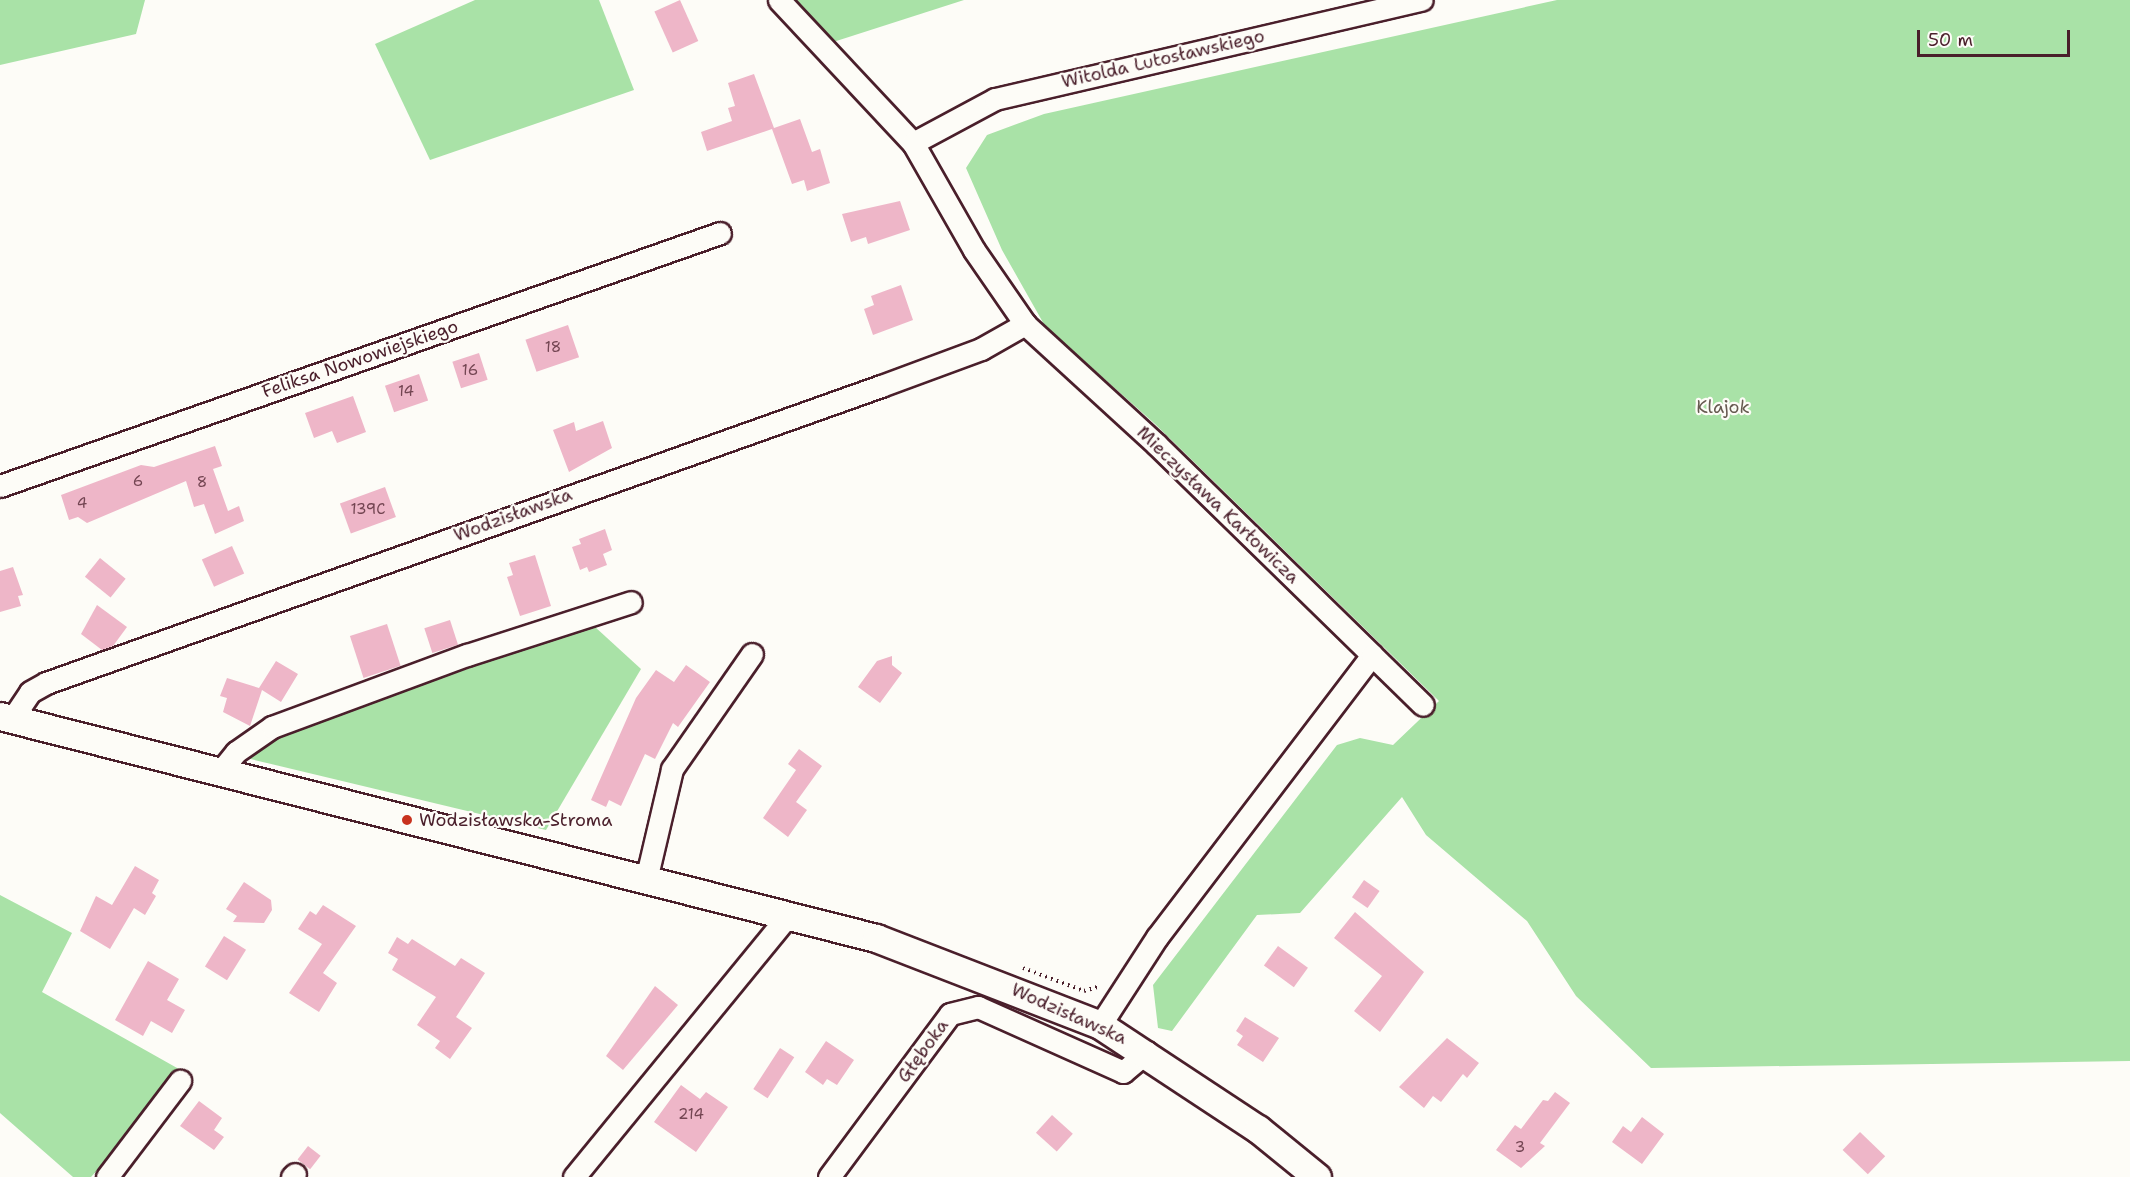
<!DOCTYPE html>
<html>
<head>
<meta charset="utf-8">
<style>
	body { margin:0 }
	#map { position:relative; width:2130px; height:1177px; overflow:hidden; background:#fdfcf7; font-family:"Shantell Sans",sans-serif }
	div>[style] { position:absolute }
	.green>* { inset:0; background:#a9e2a7 }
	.building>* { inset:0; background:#eeb6c8; transform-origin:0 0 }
	.path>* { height:4px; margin-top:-2px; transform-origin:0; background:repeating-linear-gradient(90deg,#4a1f2b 0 1.5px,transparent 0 6px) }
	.roads { filter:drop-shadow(2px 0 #4a1f2b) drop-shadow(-2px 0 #4a1f2b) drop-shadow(0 2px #4a1f2b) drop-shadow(0 -2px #4a1f2b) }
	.minor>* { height:21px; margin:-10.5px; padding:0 10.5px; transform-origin:10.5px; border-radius:10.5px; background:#fdfcf7 }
	.major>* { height:27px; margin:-13.5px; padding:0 13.5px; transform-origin:13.5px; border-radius:13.5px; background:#fdfcf7 }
	.dots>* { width:16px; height:16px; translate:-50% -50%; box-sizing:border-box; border:3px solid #fdfcf7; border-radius:50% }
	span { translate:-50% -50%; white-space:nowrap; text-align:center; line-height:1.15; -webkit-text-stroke:4.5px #fdfcf7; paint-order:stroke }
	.number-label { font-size:15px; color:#734552 }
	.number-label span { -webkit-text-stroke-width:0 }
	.street-label { font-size:18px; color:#4a1f2b }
	.park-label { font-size:18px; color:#665a50 }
	.poi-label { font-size:18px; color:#4a1f2b }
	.left { translate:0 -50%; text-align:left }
	.scale { position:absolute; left:1917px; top:30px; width:153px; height:27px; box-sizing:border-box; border:3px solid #4a1f2b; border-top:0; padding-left:8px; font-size:18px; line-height:21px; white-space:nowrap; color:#4a1f2b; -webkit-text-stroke:4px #fdfcf7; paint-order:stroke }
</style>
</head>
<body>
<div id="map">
	<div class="green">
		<i style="clip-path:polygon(0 0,145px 0,136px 34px,0 65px)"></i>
		<i style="clip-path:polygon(475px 0,599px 0,634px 90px,430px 160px,375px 44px)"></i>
		<i style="clip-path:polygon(796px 0,964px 0,827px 44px)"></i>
		<i style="clip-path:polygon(1557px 0,2130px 0,2130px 1061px,1651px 1068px,1576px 996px,1527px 921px,1426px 835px,1402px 797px,1300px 913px,1257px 915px,1172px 1031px,1158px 1028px,1153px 985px,1337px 745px,1360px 738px,1393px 745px,1439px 701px,1155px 424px,1045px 326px,1002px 250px,966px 168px,987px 135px,1044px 114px)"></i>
		<i style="clip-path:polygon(594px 626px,641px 669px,546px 830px,242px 757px,273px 735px)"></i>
		<i style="clip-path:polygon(0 895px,72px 933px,42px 992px,186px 1073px,91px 1177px,73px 1177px,0 1113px)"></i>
	</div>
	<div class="building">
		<i style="left:680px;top:0;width:45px;height:28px;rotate:66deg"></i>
		<i style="clip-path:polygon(754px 74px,774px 128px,800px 119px,812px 152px,820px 149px,830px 183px,807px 191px,804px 180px,792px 184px,772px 129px,707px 151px,701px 132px,732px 121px,728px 108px,735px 106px,728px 83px)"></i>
		<i style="clip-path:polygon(900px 201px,910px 230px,868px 244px,866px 237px,851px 242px,842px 214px)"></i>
		<i style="clip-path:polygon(901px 285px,913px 320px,873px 335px,864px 309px,874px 305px,871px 296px)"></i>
		<i style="left:568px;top:325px;width:34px;height:45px;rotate:71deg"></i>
		<i style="left:479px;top:353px;width:28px;height:28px;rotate:72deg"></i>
		<i style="left:419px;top:374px;width:28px;height:36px;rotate:71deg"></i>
		<i style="clip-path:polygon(353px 396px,366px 432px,337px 443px,332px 431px,314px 438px,305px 413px)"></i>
		<i style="clip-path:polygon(603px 421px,612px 448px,569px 472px,553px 430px,574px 422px,576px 431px)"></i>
		<i style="clip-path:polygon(215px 446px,222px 466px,213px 469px,228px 511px,239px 506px,244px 521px,215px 534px,204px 504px,194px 507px,186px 481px,87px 523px,78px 517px,69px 520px,61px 495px,141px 465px,154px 467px)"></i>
		<i style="left:385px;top:487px;width:32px;height:48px;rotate:70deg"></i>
		<i style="clip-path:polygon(605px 529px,612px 550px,603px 554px,607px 565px,589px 572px,587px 567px,580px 570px,572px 547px,581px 544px,579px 539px)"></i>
		<i style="left:232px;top:546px;width:30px;height:33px;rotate:66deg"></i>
		<i style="clip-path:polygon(535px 555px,551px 606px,520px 616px,507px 577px,513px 575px,509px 563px)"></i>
		<i style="left:100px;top:558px;width:33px;height:24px;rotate:39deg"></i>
		<i style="clip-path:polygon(13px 567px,23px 595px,18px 596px,21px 606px,0 612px,0 571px)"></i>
		<i style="clip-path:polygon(97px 605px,127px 627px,113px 646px,102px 650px,81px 634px)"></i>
		<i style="left:450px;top:620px;width:26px;height:27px;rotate:72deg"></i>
		<i style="left:387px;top:624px;width:44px;height:39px;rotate:72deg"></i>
		<i style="clip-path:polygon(892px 656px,892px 665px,902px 673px,880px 703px,858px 687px,877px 661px)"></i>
		<i style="clip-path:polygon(276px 661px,298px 674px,281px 702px,262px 690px,250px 726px,223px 712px,227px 698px,220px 696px,227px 678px,259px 688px)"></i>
		<i style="clip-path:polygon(686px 665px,710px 682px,678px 727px,673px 723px,655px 759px,645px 754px,621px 806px,609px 800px,606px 807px,591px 800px,636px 698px,656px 670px,674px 682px)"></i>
		<i style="clip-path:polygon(799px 749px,822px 766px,796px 802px,807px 810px,788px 837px,763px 818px,796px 770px,788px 764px)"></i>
		<i style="clip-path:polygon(135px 866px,159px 880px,152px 893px,156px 896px,145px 915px,134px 908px,110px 949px,80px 931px,96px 896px,112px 905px)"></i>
		<i style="left:1364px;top:880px;width:19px;height:21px;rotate:35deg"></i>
		<i style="clip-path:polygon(244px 882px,271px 900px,272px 910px,264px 923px,233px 922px,237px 916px,226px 909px)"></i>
		<i style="clip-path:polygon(323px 905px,356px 926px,323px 973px,337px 983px,319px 1012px,289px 993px,322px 944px,298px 929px,310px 911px,316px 915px)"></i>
		<i style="clip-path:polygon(1355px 912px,1424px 972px,1380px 1032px,1354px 1011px,1382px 976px,1334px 938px)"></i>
		<i style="left:224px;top:936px;width:26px;height:36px;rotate:32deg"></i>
		<i style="clip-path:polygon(397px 937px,408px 944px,412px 939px,455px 966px,461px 958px,485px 973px,456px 1017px,472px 1028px,450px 1059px,435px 1048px,440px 1041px,417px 1025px,436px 997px,392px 970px,398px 959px,388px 953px)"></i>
		<i style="left:1278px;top:946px;width:37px;height:24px;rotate:36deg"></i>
		<i style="clip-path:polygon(148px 961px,179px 979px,167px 1000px,185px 1010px,172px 1033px,151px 1021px,143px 1036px,115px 1020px)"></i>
		<i style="clip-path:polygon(655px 986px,678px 1005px,623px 1070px,606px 1056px)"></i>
		<i style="clip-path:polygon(1245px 1017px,1279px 1038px,1263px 1062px,1237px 1045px,1243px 1036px,1236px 1031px)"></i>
		<i style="clip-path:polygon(1447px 1038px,1479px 1063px,1467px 1078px,1463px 1074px,1441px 1102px,1433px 1096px,1424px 1108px,1399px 1087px)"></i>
		<i style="clip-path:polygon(826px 1041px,854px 1060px,837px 1085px,827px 1079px,823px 1085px,805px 1072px)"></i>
		<i style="left:780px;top:1048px;width:17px;height:49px;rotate:33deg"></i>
		<i style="clip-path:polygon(681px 1085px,700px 1099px,706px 1092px,728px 1107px,696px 1152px,654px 1122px)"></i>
		<i style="clip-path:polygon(1555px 1092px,1570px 1103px,1540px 1143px,1545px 1146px,1521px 1168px,1496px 1150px,1515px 1125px,1521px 1129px,1543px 1100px,1548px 1101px)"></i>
		<i style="clip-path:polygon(199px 1101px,222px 1118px,214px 1130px,224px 1137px,214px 1150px,180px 1126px)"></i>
		<i style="left:1052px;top:1115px;width:28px;height:24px;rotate:42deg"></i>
		<i style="clip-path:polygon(1642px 1117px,1664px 1134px,1642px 1164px,1612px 1142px,1623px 1126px,1631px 1132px)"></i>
		<i style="left:1860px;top:1132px;width:35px;height:25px;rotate:44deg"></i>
		<i style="left:308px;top:1146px;width:16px;height:17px;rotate:38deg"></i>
	</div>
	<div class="path">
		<i style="left:1023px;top:968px;width:65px;rotate:20.7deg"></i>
		<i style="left:1084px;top:991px;width:17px;rotate:-17deg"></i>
	</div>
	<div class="roads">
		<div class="minor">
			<i style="left:779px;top:0;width:196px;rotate:46.9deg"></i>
			<i style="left:913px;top:143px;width:123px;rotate:60.3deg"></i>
			<i style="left:974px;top:250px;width:90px;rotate:55.4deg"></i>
			<i style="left:1025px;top:324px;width:178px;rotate:42.5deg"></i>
			<i style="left:1156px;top:444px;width:302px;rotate:44.3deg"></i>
			<i style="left:1372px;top:655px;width:355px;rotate:127.3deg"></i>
			<i style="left:1157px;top:937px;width:105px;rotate:122.9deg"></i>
			<i style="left:913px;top:143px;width:93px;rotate:-28.2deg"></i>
			<i style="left:995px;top:99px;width:438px;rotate:-13.1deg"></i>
			<i style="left:0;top:486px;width:763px;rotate:-19.36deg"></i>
			<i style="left:1372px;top:655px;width:71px;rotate:44.4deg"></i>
			<i style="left:12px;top:719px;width:32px;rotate:-56deg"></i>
			<i style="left:30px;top:692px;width:18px;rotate:-29deg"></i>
			<i style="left:46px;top:683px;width:886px;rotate:-19.58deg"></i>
			<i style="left:881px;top:386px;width:107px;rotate:-20.3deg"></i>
			<i style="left:981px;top:349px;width:51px;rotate:-29.6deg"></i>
			<i style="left:219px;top:773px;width:27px;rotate:-51deg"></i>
			<i style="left:236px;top:752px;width:44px;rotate:-34.8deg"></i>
			<i style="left:272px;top:727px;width:208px;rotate:-20.3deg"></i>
			<i style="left:467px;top:655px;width:172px;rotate:-17.9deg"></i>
			<i style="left:646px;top:880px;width:114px;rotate:-76.8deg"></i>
			<i style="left:672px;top:769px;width:140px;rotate:-55.2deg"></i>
			<i style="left:107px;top:1177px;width:121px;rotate:-52.8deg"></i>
			<i style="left:292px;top:1177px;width:4px;rotate:-45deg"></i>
			<i style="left:574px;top:1177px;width:338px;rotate:-50.7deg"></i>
			<i style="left:829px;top:1177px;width:203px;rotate:-53.4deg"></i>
			<i style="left:950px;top:1014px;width:29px;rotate:-14deg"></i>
			<i style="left:978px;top:1007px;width:159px;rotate:24.1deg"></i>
			<i style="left:1123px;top:1072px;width:31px;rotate:-40deg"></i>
		</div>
		<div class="major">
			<i style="left:0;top:716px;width:904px;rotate:14.22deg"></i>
			<i style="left:876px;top:938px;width:240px;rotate:21.2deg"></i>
			<i style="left:1100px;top:1025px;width:189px;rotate:33.4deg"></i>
			<i style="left:1258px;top:1129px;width:76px;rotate:39.1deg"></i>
		</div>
	</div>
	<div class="dots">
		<i style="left:407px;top:820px;background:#c8321e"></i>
	</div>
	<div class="number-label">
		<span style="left:553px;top:348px">18</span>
		<span style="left:470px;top:371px">16</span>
		<span style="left:406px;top:392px">14</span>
		<span style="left:138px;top:482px">6</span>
		<span style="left:202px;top:483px">8</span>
		<span style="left:82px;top:504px">4</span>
		<span style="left:368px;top:510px">139C</span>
		<span style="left:691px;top:1115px">214</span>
		<span style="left:1520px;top:1148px">3</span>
	</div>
	<div class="street-label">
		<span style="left:1163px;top:59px;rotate:-13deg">Witolda Lutosławskiego</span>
		<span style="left:360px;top:359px;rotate:-19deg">Feliksa Nowowiejskiego</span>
		<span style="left:1218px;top:505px;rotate:44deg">Mieczysława Karłowicza</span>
		<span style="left:513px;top:515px;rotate:-20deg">Wodzisławska</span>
		<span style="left:1069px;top:1014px;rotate:24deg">Wodzisławska</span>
		<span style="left:923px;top:1051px;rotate:-54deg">Głęboka</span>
	</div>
	<div class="park-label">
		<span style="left:1723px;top:407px">Klajok</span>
	</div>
	<div class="poi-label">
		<span class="left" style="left:419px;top:820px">Wodzisławska-Stroma</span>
	</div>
	<div class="scale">50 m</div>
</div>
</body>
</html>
